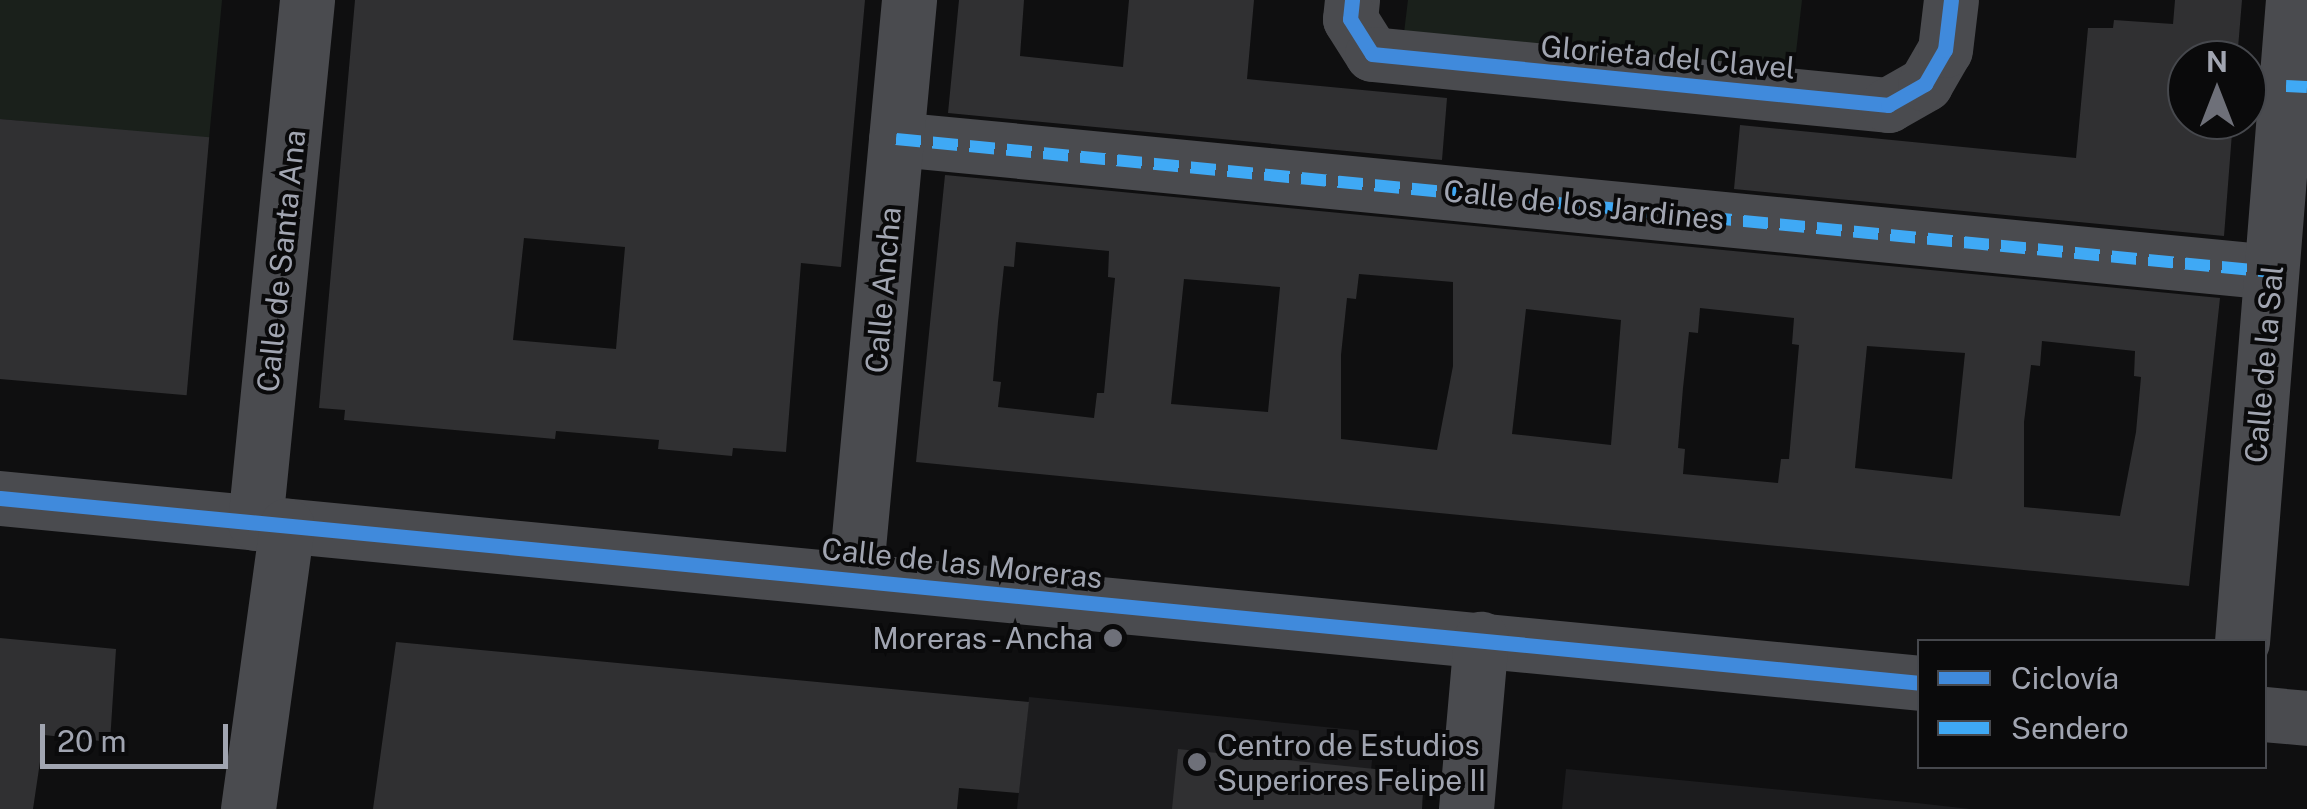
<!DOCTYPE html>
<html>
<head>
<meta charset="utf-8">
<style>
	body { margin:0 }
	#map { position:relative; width:2307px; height:809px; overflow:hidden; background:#0f0f10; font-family:"Public Sans",sans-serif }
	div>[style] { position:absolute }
	.built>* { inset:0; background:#1c1c1e }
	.green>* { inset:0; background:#1a201b }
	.building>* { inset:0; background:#303032; transform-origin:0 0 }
	.minor>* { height:55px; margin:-27.5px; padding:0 27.5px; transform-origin:27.5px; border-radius:27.5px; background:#4a4b4f }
	.quiet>* { height:12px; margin-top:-6px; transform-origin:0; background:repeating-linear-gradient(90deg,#3fa9f5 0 25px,transparent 0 37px) }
	.cycleway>* { height:15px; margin:-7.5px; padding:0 7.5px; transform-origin:7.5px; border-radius:7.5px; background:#408adc }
	.dots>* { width:28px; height:28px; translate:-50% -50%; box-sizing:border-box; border:5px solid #0a0a0b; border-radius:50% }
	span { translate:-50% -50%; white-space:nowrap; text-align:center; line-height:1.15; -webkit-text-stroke:8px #0a0a0b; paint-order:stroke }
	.street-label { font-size:30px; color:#a1a5b1 }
	.poi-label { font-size:30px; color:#a1a5b1 }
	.right { translate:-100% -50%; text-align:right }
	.left { translate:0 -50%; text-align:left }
	.legend { position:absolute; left:1917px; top:639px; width:350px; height:130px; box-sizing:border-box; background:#0a0a0b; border:2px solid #46484d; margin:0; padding:12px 18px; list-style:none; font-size:30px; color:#a1a5b1 }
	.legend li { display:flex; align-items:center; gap:20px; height:50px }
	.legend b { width:50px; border:2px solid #46484d }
	.north { position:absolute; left:2167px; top:40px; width:100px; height:100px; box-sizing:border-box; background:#0a0a0b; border:2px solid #46484d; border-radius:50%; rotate:0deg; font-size:28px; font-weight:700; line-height:40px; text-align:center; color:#a1a5b1 }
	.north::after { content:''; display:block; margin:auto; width:35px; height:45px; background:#6e7079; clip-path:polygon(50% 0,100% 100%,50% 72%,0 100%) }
	.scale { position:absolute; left:40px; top:724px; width:188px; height:45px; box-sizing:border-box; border:5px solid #a1a5b1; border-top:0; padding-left:12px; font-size:30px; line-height:35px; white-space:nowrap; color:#a1a5b1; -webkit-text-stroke:8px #0a0a0b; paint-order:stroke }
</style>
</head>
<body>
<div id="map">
	<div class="built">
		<i style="clip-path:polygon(1029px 697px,1375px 732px,1367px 809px,1017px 809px)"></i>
		<i style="clip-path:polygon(1566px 769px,1917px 803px,1970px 809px,1562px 809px)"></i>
	</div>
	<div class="green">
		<i style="clip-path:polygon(0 0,222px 0,209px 139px,0 119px)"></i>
		<i style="clip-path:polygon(1408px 0,1802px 0,1794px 70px,1404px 33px)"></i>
	</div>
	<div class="building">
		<i style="clip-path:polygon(evenodd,355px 0,865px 0,841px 267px,801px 263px,786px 452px,733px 448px,732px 456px,658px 449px,659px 440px,556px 431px,555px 439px,344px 420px,345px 410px,319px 408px,355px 0,524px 238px,625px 247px,616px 349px,513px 340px,524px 238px)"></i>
		<i style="clip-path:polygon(959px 0,1024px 0,1020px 56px,1123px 67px,1129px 0,1254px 0,1247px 79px,1447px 98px,1442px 160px,948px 113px)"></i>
		<i style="clip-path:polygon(2175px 0,2242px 0,2237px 60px,2187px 60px,2187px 120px,2233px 120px,2224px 236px,1734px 189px,1740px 125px,2076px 158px,2088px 28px,2113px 28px,2114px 20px,2173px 24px)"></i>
		<i style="left:0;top:119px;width:210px;height:259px;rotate:5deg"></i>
		<i style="clip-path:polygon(evenodd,945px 175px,2220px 298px,2189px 586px,916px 462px,945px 175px,1016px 242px,1109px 251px,1108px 277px,1115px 278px,1104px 393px,1097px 393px,1094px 418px,998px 407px,1001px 382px,993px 381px,998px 322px,1004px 266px,1014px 267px,1016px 242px,945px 175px,1359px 274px,1453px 282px,1453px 366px,1437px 450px,1341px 439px,1341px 355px,1347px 298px,1356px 299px,1359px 274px,945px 175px,1184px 279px,1280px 287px,1268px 412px,1171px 404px,1184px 279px,945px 175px,1700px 308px,1794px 318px,1792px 344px,1799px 345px,1789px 459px,1781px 459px,1778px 483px,1683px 474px,1685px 449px,1678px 448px,1683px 388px,1689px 332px,1698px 333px,1700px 308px,945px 175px,1526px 309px,1621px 320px,1611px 445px,1512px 434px,1526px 309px,945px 175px,2042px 341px,2135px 351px,2134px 376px,2141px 377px,2136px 432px,2120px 516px,2024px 507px,2024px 422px,2031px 365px,2040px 366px,2042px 341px,945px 175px,1867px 346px,1965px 353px,1952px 479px,1855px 468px,1867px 346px)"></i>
		<i style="clip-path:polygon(0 638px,116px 649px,110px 742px,44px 735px,33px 809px,0 809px)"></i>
		<i style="clip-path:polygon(396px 642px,1029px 702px,1019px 793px,959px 788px,957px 809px,373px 809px)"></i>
		<i style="clip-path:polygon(1178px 749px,1424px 774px,1422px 809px,1172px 809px)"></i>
	</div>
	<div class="minor">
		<i style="left:1352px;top:0;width:19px;rotate:96deg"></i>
		<i style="left:1350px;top:19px;width:41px;rotate:57.8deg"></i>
		<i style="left:1372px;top:54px;width:519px;rotate:5.64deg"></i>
		<i style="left:1888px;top:105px;width:43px;rotate:-29.6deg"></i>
		<i style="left:1925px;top:84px;width:39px;rotate:-60deg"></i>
		<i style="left:1945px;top:50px;width:50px;rotate:-83.2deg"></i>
		<i style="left:896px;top:139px;width:1381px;rotate:5.52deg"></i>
		<i style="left:0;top:498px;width:1929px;rotate:5.5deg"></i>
		<i style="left:255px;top:523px;width:526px;rotate:-84.32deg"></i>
		<i style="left:855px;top:580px;width:583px;rotate:-84.68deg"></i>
		<i style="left:2242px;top:642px;width:644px;rotate:-85.46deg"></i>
		<i style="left:2264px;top:714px;width:43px;rotate:5.3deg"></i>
		<i style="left:248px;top:809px;width:286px;rotate:-82.2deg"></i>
		<i style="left:1466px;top:809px;width:171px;rotate:-85deg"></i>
	</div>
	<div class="quiet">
		<i style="left:2286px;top:86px;width:21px;rotate:3deg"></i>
		<i style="left:896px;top:139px;width:1381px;rotate:5.52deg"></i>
	</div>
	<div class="cycleway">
		<i style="left:1352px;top:0;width:19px;rotate:96deg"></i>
		<i style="left:1350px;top:19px;width:41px;rotate:57.8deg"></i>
		<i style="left:1372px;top:54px;width:519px;rotate:5.64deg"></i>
		<i style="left:1888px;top:105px;width:43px;rotate:-29.6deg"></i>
		<i style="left:1925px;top:84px;width:39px;rotate:-60deg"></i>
		<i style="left:1945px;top:50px;width:50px;rotate:-83.2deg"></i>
		<i style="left:0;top:498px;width:1929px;rotate:5.5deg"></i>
	</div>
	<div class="dots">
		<i style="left:1113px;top:638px;background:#6e7079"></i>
		<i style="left:1197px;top:762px;background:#6e7079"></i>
	</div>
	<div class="street-label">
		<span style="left:1668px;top:57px;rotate:5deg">Glorieta del Clavel</span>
		<span style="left:1584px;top:205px;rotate:6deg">Calle de los Jardines</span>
		<span style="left:281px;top:261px;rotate:-84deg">Calle de Santa Ana</span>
		<span style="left:883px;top:290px;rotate:-85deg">Calle Ancha</span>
		<span style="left:2264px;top:364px;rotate:-85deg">Calle de la Sal</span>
		<span style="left:962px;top:563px;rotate:6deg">Calle de las Moreras</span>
	</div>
	<div class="poi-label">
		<span class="right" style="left:1093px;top:638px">Moreras - Ancha</span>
		<span class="left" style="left:1217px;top:762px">Centro de Estudios<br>Superiores Felipe II</span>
	</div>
	<ul class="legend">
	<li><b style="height:12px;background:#408adc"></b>Ciclovía</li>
	<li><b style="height:12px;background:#3fa9f5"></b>Sendero</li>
	</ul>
	<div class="north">N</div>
	<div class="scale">20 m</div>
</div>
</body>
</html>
